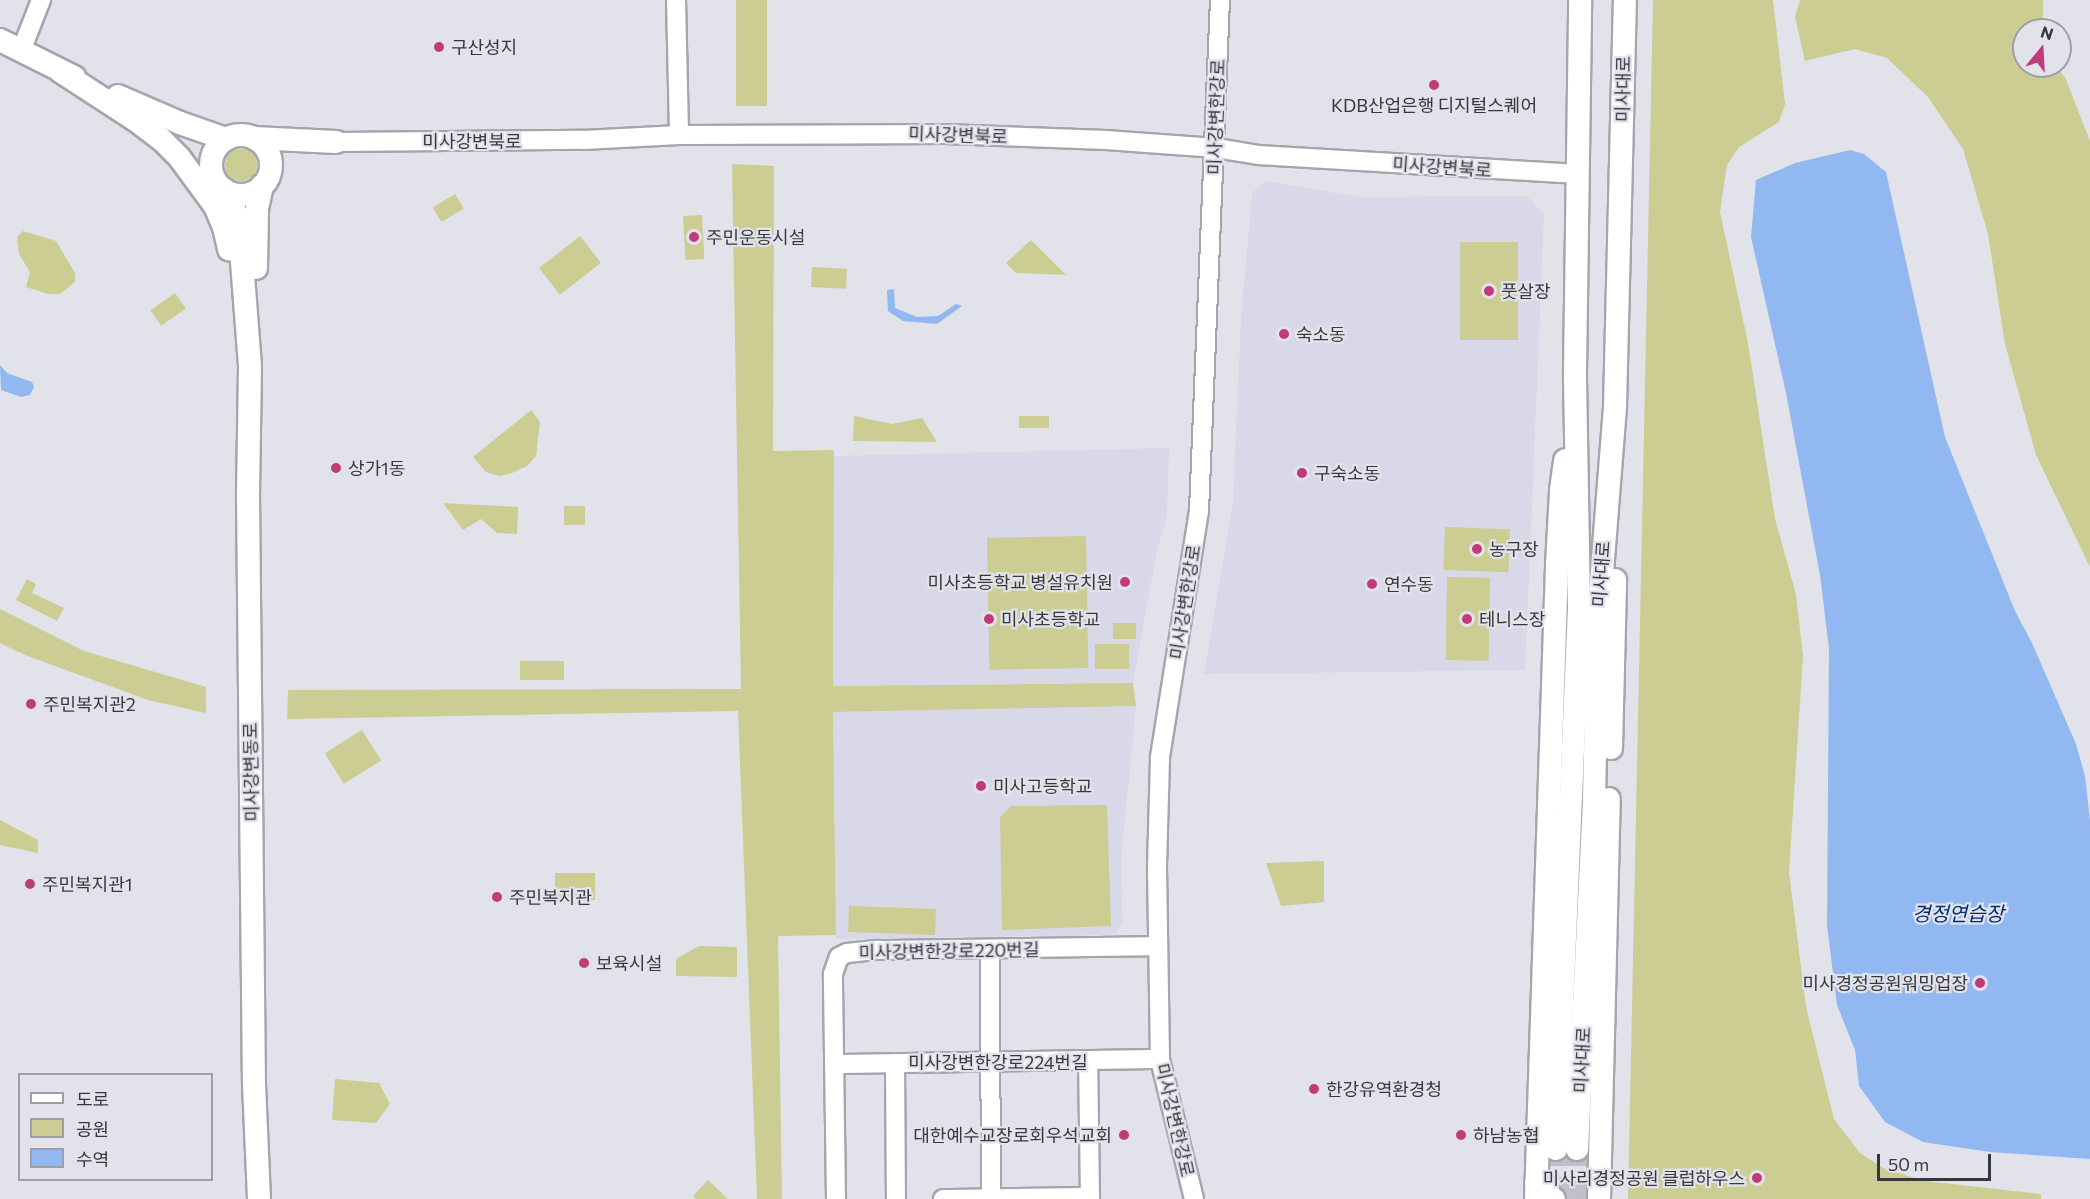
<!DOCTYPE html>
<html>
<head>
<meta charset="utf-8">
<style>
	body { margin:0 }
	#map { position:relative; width:2090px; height:1199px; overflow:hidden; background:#e2e2eb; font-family:Commissioner,"Noto Sans KR",sans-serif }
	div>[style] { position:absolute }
	.built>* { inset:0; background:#d8d8e9 }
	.green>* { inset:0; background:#cbcd93; transform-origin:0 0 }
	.round { border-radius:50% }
	.water>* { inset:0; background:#91b8f1 }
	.major-tunnel>* { height:22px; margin-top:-11px; transform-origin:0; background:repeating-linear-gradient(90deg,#c0c0c8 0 22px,transparent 0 33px) }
	.roads { filter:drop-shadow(2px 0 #a5a5ae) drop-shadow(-2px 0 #a5a5ae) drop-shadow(0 2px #a5a5ae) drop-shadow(0 -2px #a5a5ae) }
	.minor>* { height:18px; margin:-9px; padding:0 9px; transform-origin:9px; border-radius:9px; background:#fff }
	.major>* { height:22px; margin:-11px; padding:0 11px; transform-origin:11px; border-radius:11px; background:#fff }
	.major>.ring { margin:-11px; padding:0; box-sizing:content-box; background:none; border:22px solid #fff; border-radius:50% }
	.dots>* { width:16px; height:16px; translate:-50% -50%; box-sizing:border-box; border:3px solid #e2e2eb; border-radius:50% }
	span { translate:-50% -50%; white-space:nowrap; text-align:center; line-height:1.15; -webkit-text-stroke:4.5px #e2e2eb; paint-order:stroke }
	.poi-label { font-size:18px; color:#38383c }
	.left { translate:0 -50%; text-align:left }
	.right { translate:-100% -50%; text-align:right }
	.street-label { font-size:18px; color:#38383c }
	.water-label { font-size:20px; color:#002f70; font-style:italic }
	.legend { position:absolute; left:18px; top:1073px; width:195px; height:108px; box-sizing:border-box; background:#e2e2eb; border:2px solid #9e9ea5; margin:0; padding:8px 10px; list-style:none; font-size:18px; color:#38383c }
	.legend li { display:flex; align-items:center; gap:12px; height:30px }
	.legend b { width:30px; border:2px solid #9e9ea5 }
	.north { position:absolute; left:2012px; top:18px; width:60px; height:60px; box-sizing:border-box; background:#e2e2eb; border:2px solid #9e9ea5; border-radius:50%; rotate:18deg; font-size:16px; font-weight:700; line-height:24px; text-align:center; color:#38383c }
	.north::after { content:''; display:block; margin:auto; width:21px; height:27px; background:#c23b79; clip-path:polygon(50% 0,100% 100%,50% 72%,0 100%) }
	.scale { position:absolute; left:1877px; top:1154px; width:114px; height:27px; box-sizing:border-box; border:3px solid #38383c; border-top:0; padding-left:8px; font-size:18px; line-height:21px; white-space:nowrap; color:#38383c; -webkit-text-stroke:4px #e2e2eb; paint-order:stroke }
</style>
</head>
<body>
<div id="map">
	<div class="built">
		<i style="clip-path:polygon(1265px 181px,1358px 197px,1527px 196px,1544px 214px,1525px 670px,1204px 674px,1233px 502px,1241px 320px,1252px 193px)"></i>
		<i style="clip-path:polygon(1169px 448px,1167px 516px,1156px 555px,1133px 683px,833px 686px,834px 456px)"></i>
		<i style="clip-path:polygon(1136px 706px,1121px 860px,1122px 921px,1117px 932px,1109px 935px,836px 939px,833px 712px)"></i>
	</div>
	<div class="green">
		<i style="left:736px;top:0;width:31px;height:106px"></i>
		<i style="clip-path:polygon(1653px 0,1773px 0,1785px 104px,1779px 122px,1739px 147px,1727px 165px,1720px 212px,1748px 343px,1775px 519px,1796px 594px,1803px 656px,1789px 872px,1806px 1007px,1834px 1119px,1860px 1153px,1885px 1169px,1925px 1181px,2041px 1194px,2041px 1199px,1628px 1199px)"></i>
		<i style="clip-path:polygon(1800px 0,2043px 0,2043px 30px,2024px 30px,2024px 66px,2055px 66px,2065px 77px,2090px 141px,2090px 567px,2036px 455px,2005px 344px,1988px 234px,1963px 149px,1928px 97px,1887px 58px,1855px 49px,1805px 61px,1795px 17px)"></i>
		<i class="round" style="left:225px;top:149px;width:32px;height:32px"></i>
		<i style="clip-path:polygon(732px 164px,774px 166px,773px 451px,834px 450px,833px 686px,1133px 683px,1136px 706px,833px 712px,836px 935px,778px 936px,782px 1199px,757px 1199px,738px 711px,287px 719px,288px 690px,741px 689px)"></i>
		<i style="left:455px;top:194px;width:17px;height:26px;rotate:59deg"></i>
		<i style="left:702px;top:215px;width:44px;height:19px;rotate:87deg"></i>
		<i style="clip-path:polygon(23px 231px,56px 241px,75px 273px,75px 282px,60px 294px,48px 294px,26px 287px,30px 272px,19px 254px,17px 237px)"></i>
		<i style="left:580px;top:236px;width:34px;height:52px;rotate:52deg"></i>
		<i style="clip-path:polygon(1031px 240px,1066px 275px,1016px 273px,1006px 263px)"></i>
		<i style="left:1460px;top:242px;width:58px;height:98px"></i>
		<i style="left:812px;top:267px;width:35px;height:20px;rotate:3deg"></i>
		<i style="left:175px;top:293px;width:19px;height:30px;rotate:55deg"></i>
		<i style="clip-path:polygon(531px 410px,540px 422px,536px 456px,527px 466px,512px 473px,500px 476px,486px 472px,473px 457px)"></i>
		<i style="clip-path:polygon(854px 416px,892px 424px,922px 418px,937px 442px,853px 441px)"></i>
		<i style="left:1019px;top:416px;width:30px;height:12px"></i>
		<i style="clip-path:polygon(443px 503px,518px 507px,517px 534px,497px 533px,481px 519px,463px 530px)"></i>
		<i style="left:585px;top:506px;width:19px;height:21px;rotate:90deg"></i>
		<i style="left:1445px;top:527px;width:65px;height:43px;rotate:2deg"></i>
		<i style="left:1086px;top:536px;width:132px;height:99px;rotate:89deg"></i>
		<i style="left:1447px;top:577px;width:43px;height:83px;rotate:1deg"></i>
		<i style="clip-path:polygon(27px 579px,36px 584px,32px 593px,64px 608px,57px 621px,16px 600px)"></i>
		<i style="clip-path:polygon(0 609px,84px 651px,206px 687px,206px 713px,148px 700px,25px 655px,0 643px)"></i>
		<i style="left:1113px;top:623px;width:23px;height:16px"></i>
		<i style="left:1095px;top:644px;width:34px;height:25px"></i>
		<i style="left:520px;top:661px;width:44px;height:19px"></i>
		<i style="left:362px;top:730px;width:36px;height:44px;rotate:58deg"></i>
		<i style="clip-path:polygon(1107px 805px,1111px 926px,1002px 930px,1000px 817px,1011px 806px)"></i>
		<i style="clip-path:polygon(0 820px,38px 840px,38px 853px,0 845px)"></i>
		<i style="clip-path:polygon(1324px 861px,1324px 902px,1281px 906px,1266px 863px)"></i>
		<i style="left:555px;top:873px;width:40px;height:27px"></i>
		<i style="left:849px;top:906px;width:87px;height:26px;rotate:2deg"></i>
		<i style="clip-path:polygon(699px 946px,737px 947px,737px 977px,676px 976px,676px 959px)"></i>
		<i style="clip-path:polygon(335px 1079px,379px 1083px,390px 1104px,376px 1123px,332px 1120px)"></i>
		<i style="clip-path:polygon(708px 1180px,728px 1199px,696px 1199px,693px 1196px)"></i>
	</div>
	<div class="water">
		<i style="clip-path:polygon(1850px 150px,1864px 154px,1886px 172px,1945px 437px,2015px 611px,2032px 643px,2076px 744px,2085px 776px,2090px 820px,2090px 1159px,1990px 1152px,1923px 1142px,1885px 1122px,1859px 1086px,1855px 1050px,1837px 1005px,1827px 925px,1829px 649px,1820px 575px,1786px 393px,1751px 237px,1756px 180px,1795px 163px)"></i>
		<i style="clip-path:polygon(894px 289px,895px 308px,917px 317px,938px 316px,956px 304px,962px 306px,937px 324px,903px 321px,888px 311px,887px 290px)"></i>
		<i style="clip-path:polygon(0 365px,7px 373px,32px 382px,34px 387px,30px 395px,21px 397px,1px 390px)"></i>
	</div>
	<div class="major-tunnel">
		<i style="left:1555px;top:1199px;width:50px;rotate:-88.9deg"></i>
		<i style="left:1576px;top:1199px;width:50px;rotate:-88.9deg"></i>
	</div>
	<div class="roads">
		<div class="minor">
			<i style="left:676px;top:0;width:135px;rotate:88.7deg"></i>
			<i style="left:21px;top:51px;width:55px;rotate:-68.6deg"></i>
			<i style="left:336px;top:142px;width:248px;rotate:-0.5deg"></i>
			<i style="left:584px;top:140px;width:95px;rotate:-3deg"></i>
			<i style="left:679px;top:135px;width:266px;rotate:-0.2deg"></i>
			<i style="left:945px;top:134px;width:161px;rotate:2.1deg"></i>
			<i style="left:1106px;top:140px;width:110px;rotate:4.2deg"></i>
			<i style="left:1216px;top:148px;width:44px;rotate:9.2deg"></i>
			<i style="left:1259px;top:155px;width:320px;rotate:3.4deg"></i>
			<i style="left:990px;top:950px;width:248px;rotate:89.8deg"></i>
			<i style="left:895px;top:1063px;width:136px;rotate:89.6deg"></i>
			<i style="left:836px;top:1064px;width:324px;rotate:-0.9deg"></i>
			<i style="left:836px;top:1199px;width:225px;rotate:-90.8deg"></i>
			<i style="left:833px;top:974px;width:18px;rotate:-71deg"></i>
			<i style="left:839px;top:957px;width:9px;rotate:-27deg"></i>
			<i style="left:847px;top:953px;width:31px;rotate:-6deg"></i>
			<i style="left:878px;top:950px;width:280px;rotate:-0.8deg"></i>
			<i style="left:943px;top:1199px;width:147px;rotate:-0.8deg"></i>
			<i style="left:1090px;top:1197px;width:135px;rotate:-90.8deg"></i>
			<i style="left:1194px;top:1199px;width:144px;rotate:-103.7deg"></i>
			<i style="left:1160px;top:1059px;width:193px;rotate:-90.9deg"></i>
			<i style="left:1157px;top:866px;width:109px;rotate:-88.4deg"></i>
			<i style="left:1160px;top:757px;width:249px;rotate:-81deg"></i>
			<i style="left:1199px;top:511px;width:511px;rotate:-87.65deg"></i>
		</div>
		<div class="major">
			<i style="left:0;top:40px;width:83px;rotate:26.6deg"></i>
			<i style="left:60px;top:71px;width:88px;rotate:33deg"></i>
			<i style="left:134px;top:119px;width:34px;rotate:37deg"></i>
			<i style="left:161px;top:139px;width:25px;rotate:45deg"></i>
			<i style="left:179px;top:157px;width:61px;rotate:53.7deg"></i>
			<i style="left:215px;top:206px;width:23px;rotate:67deg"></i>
			<i style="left:224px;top:227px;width:23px;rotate:77deg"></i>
			<i style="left:118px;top:96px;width:68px;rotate:23.5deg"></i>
			<i style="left:180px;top:123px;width:49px;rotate:19.2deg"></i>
			<i class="ring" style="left:211px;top:135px;width:38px;height:38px"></i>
			<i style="left:254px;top:138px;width:82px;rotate:2.8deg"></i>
			<i style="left:225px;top:190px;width:23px;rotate:65deg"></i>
			<i style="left:235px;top:211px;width:25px;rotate:79deg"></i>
			<i style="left:240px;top:236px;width:131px;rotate:85.6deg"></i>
			<i style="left:250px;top:367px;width:128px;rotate:90.9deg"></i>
			<i style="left:248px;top:495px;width:589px;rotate:89.42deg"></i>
			<i style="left:254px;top:1084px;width:115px;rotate:87.5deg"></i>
			<i style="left:256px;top:268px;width:59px;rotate:-89deg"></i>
			<i style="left:257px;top:209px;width:24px;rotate:-78deg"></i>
			<i style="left:1611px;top:748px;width:168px;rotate:-88.6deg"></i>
			<i style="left:1556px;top:1149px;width:541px;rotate:-87.57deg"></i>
			<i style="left:1579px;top:608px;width:236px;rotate:-91deg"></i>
			<i style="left:1575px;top:372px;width:372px;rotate:-89.2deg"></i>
			<i style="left:1577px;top:1149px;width:351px;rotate:-87.2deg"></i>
			<i style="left:1594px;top:798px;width:175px;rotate:-88.7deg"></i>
			<i style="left:1598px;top:623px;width:218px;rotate:-85.5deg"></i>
			<i style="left:1615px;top:406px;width:406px;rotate:-88.6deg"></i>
			<i style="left:1536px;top:1183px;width:24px;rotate:42deg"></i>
			<i style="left:1536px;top:1199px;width:634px;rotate:-88.1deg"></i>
			<i style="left:1557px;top:565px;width:75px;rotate:-86.9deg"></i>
			<i style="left:1561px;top:490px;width:30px;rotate:-82deg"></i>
			<i style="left:1599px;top:1199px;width:400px;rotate:-88.6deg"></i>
		</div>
	</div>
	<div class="dots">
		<i style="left:439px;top:47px;background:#c23b79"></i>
		<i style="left:1434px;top:85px;background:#c23b79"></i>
		<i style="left:694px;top:237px;background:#c23b79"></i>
		<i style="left:1489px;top:291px;background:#c23b79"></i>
		<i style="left:1284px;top:334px;background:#c23b79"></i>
		<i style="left:336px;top:468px;background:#c23b79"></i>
		<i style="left:1302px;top:473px;background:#c23b79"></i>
		<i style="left:1477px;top:549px;background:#c23b79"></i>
		<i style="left:1125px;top:582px;background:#c23b79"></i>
		<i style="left:1372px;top:584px;background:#c23b79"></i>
		<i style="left:989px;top:619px;background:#c23b79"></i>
		<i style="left:1467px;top:619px;background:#c23b79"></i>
		<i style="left:31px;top:704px;background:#c23b79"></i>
		<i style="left:981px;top:786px;background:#c23b79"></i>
		<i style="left:30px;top:884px;background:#c23b79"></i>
		<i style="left:497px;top:897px;background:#c23b79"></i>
		<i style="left:584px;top:963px;background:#c23b79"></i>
		<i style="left:1980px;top:983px;background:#c23b79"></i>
		<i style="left:1314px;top:1089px;background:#c23b79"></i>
		<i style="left:1124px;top:1135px;background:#c23b79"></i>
		<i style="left:1461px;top:1135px;background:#c23b79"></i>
		<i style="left:1757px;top:1178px;background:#c23b79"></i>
	</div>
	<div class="poi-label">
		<span class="left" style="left:451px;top:47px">구산성지</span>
		<span style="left:1434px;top:105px">KDB산업은행 디지털스퀘어</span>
		<span class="left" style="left:706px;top:237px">주민운동시설</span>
		<span class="left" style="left:1501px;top:291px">풋살장</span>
		<span class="left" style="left:1296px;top:334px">숙소동</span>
		<span class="left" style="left:348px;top:468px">상가1동</span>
		<span class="left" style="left:1314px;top:473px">구숙소동</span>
		<span class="left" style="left:1489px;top:549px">농구장</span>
		<span class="right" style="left:1113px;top:582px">미사초등학교 병설유치원</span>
		<span class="left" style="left:1384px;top:584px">연수동</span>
		<span class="left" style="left:1001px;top:619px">미사초등학교</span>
		<span class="left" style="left:1479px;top:619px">테니스장</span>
		<span class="left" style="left:43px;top:704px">주민복지관2</span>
		<span class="left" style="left:993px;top:786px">미사고등학교</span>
		<span class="left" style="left:42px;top:884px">주민복지관1</span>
		<span class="left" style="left:509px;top:897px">주민복지관</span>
		<span class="left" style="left:596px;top:963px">보육시설</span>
		<span class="right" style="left:1968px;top:983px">미사경정공원워밍업장</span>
		<span class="left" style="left:1326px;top:1089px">한강유역환경청</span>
		<span class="right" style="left:1112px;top:1135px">대한예수교장로회우석교회</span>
		<span class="left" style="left:1473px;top:1135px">하남농협</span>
		<span class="right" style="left:1745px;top:1178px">미사리경정공원 클럽하우스</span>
	</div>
	<div class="street-label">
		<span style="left:1623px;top:89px;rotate:-89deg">미사대로</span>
		<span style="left:1216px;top:117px;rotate:-88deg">미사강변한강로</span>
		<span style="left:958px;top:135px;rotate:2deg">미사강변북로</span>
		<span style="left:472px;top:141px">미사강변북로</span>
		<span style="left:1442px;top:167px;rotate:4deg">미사강변북로</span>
		<span style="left:1601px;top:574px;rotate:-86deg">미사대로</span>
		<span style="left:1185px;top:602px;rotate:-81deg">미사강변한강로</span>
		<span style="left:251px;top:772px;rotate:-91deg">미사강변동로</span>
		<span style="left:949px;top:951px;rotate:-1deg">미사강변한강로220번길</span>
		<span style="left:1582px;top:1060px;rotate:-87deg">미사대로</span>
		<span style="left:998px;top:1062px">미사강변한강로224번길</span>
		<span style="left:1175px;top:1120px;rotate:77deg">미사강변한강로</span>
	</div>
	<div class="water-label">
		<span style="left:1958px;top:913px">경정연습장</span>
	</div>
	<ul class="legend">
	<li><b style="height:8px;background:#fff"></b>도로</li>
	<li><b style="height:16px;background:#cbcd93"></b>공원</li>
	<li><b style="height:16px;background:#91b8f1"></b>수역</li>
	</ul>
	<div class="north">N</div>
	<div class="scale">50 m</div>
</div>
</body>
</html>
